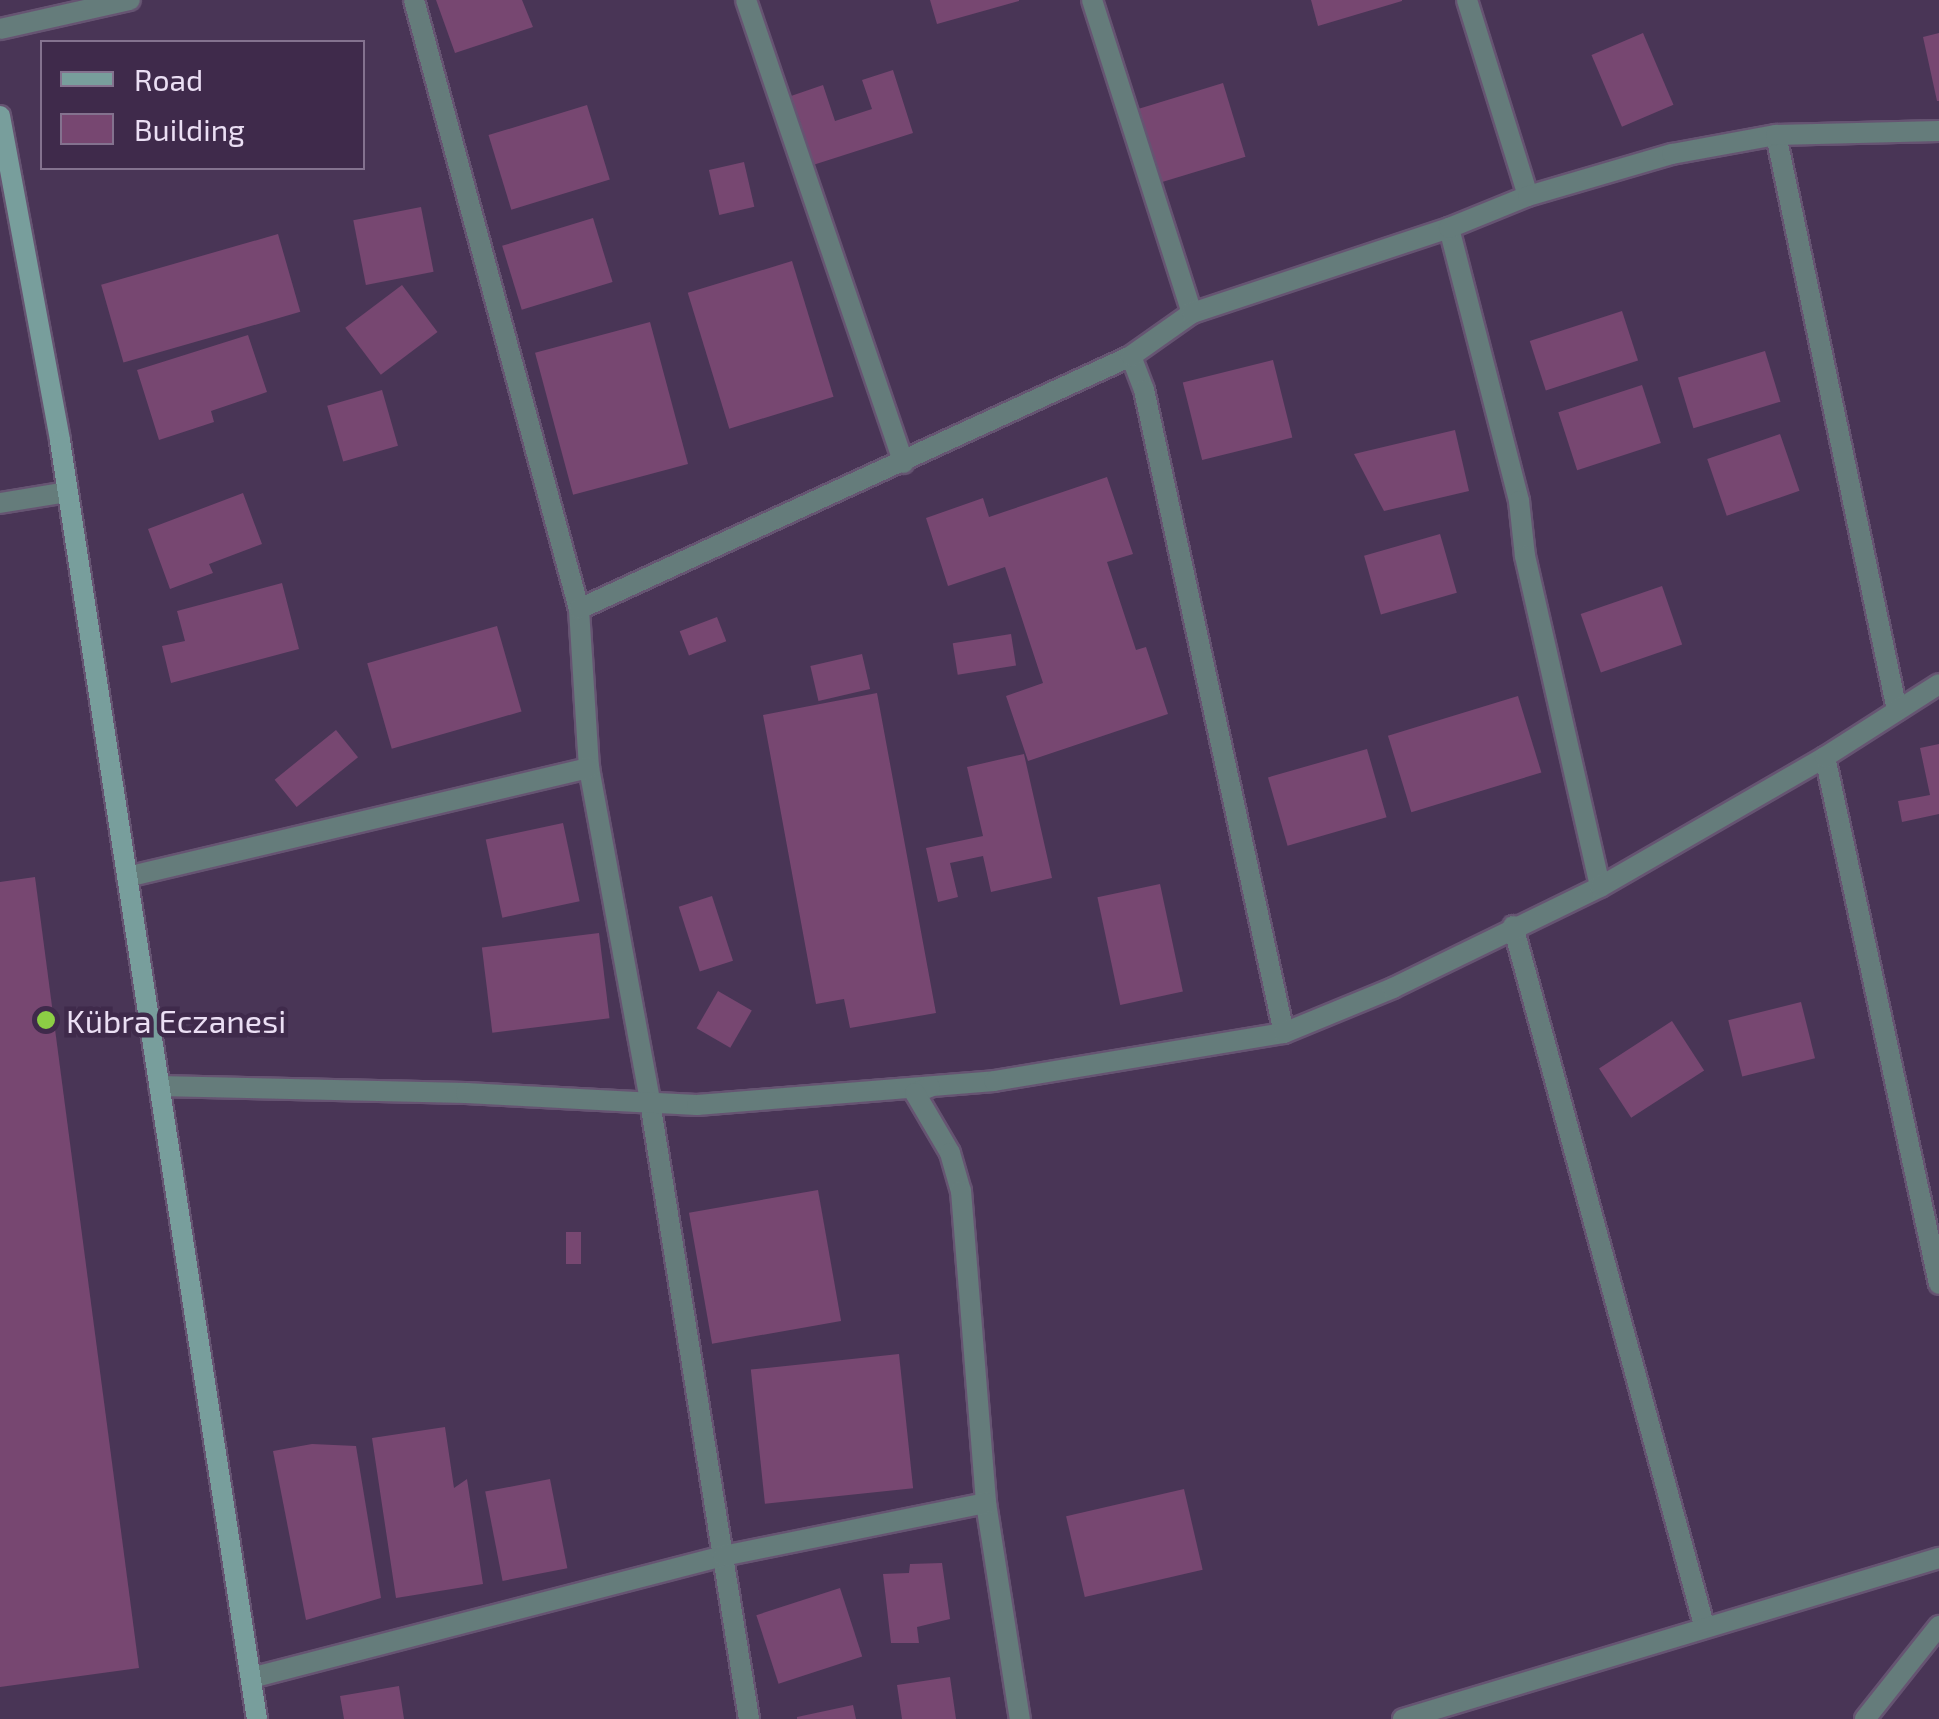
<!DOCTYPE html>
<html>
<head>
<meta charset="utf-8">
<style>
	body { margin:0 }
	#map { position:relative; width:1939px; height:1719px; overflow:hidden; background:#493556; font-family:"Exo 2",sans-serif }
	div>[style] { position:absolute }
	.building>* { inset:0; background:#774771; transform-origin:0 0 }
	.roads { filter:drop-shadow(2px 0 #665472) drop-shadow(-2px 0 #665472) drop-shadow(0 2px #665472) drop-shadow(0 -2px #665472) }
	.street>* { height:20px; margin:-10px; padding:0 10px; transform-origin:10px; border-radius:10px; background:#657c7b }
	.secondary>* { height:20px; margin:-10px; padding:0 10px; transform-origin:10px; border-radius:10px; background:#789e9c }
	.dots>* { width:28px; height:28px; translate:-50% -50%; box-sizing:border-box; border:5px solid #3f2a4b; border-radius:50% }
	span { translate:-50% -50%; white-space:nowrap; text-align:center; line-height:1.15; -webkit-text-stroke:9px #3f2a4b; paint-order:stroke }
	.poi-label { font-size:32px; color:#ebdff4 }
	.left { translate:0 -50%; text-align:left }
	.legend { position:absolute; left:40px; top:40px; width:325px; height:130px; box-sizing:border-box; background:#3f2a4b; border:2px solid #84728f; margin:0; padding:12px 18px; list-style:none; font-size:30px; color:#ebdff4 }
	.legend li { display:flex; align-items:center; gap:20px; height:50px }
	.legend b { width:50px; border:2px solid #84728f }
</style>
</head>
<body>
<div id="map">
	<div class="building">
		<i style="clip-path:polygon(436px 0,522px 0,533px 27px,455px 53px)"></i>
		<i style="clip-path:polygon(930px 0,1019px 0,1019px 1px,937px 24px)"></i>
		<i style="clip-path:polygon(1311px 0,1402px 0,1402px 1px,1318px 26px)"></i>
		<i style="left:1643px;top:33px;width:78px;height:56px;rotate:67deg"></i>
		<i style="clip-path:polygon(1939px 33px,1939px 101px,1937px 101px,1923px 37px)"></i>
		<i style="clip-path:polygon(893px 70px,913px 133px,813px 165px,791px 96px,823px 85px,835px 121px,872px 109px,862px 80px)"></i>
		<i style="left:1223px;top:83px;width:77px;height:88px;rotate:73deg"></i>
		<i style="left:587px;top:105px;width:78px;height:103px;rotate:73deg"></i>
		<i style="left:744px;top:162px;width:46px;height:36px;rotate:77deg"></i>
		<i style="left:421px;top:207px;width:66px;height:69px;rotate:79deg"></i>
		<i style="left:593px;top:218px;width:67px;height:95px;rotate:73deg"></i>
		<i style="left:278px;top:234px;width:81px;height:184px;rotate:74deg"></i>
		<i style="left:792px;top:261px;width:142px;height:109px;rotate:73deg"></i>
		<i style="left:402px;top:285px;width:59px;height:71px;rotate:53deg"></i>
		<i style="left:1622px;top:311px;width:52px;height:97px;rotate:72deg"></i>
		<i style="left:650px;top:322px;width:147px;height:119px;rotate:75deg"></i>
		<i style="clip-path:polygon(248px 335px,267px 392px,211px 411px,214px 422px,159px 440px,137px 370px)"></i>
		<i style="left:1765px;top:351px;width:53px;height:91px;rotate:73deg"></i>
		<i style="left:1273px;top:360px;width:80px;height:93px;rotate:76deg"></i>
		<i style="left:1642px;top:385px;width:61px;height:88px;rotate:72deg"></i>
		<i style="left:382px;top:390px;width:58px;height:57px;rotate:74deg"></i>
		<i style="clip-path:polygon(1455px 430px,1469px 491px,1384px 511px,1354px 454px)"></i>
		<i style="left:1780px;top:434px;width:60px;height:77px;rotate:71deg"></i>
		<i style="clip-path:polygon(1107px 477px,1133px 554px,1107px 562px,1136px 650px,1146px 647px,1168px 714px,1028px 761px,1006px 696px,1043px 683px,1005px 567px,948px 586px,926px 518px,983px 498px,989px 517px)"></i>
		<i style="clip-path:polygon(243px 493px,262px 544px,209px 564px,213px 573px,170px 589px,148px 529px)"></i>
		<i style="left:1440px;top:534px;width:61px;height:79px;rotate:74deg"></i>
		<i style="clip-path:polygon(282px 583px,299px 649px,171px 683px,162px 646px,185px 641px,177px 611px)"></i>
		<i style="left:1662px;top:586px;width:62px;height:86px;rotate:71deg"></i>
		<i style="left:717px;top:617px;width:26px;height:40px;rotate:69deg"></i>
		<i style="left:497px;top:626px;width:89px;height:135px;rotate:74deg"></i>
		<i style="left:1011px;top:634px;width:32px;height:59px;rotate:81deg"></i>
		<i style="left:862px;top:654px;width:36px;height:53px;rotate:77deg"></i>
		<i style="clip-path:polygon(877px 693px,936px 1013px,850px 1028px,844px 999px,816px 1004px,763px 715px)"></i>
		<i style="left:1518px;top:696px;width:80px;height:136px;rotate:73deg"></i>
		<i style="left:336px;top:730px;width:35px;height:79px;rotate:51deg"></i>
		<i style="clip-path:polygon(1939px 744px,1939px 814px,1902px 822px,1898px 801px,1930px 795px,1920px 748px)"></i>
		<i style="left:1367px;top:749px;width:71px;height:103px;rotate:74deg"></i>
		<i style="clip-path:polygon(1024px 754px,1052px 878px,991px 892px,983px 856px,950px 863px,958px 897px,938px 902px,926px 848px,983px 836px,967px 767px)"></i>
		<i style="left:563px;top:823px;width:80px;height:79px;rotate:78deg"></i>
		<i style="clip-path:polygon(35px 877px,139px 1668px,0 1687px,0 882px)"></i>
		<i style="left:1160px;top:884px;width:110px;height:64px;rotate:78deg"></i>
		<i style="left:712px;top:896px;width:68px;height:35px;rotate:72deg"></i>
		<i style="left:599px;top:933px;width:86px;height:118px;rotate:83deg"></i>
		<i style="left:718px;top:991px;width:39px;height:43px;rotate:30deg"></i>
		<i style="left:1801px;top:1002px;width:58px;height:75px;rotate:76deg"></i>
		<i style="left:1672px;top:1021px;width:59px;height:87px;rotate:57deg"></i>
		<i style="left:818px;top:1190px;width:133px;height:131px;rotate:80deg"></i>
		<i style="left:566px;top:1232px;width:15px;height:32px"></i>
		<i style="left:899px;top:1354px;width:135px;height:149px;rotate:84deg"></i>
		<i style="clip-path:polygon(445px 1427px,454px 1488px,467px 1479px,483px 1584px,396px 1598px,372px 1438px)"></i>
		<i style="clip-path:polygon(312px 1444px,356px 1446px,381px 1598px,306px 1620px,273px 1451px)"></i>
		<i style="left:550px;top:1479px;width:91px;height:66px;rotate:79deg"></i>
		<i style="left:1184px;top:1489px;width:83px;height:121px;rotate:77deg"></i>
		<i style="clip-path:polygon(942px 1563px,950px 1619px,917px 1627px,919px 1643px,891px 1643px,883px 1574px,909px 1573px,910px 1564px)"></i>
		<i style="left:840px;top:1588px;width:72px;height:88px;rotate:72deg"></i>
		<i style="clip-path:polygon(950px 1677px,956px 1719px,902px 1719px,897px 1685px)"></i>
		<i style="clip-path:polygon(399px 1686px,404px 1719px,344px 1719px,340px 1696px)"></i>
		<i style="clip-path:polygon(853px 1705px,856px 1719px,797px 1719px,797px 1717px)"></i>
	</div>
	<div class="roads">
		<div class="street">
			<i style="left:414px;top:0;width:631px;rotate:74.84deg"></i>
			<i style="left:579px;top:609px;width:159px;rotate:86.4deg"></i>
			<i style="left:589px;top:768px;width:340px;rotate:79.6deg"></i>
			<i style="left:650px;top:1102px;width:625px;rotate:80.88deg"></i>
			<i style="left:746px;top:0;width:489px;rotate:71.2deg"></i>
			<i style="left:1092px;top:0;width:329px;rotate:72.3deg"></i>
			<i style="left:1467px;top:0;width:205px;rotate:72.7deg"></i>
			<i style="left:0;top:29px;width:133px;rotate:-12.6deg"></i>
			<i style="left:1776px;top:135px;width:588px;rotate:78.12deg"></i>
			<i style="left:1449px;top:228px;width:282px;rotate:75.6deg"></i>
			<i style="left:1519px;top:501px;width:55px;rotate:83.8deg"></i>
			<i style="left:1525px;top:556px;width:339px;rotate:77.2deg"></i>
			<i style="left:1131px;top:356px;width:36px;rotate:69deg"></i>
			<i style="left:1144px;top:390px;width:658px;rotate:77.72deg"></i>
			<i style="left:0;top:503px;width:69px;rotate:-9.2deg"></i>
			<i style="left:579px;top:609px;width:607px;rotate:-24.62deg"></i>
			<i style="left:1131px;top:356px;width:75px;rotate:-35.2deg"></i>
			<i style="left:1192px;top:313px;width:271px;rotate:-18.3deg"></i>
			<i style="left:1449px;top:228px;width:85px;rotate:-22.1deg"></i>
			<i style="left:1528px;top:196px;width:150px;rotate:-16.3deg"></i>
			<i style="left:1672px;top:154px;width:106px;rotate:-10.4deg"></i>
			<i style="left:1776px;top:135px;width:163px;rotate:-1.4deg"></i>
			<i style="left:1825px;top:757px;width:539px;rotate:77.79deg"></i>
			<i style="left:127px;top:877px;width:475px;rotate:-13.3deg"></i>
			<i style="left:1513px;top:926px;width:725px;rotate:74.72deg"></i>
			<i style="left:159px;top:1086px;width:307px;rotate:1.3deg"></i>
			<i style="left:466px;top:1093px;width:231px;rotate:3deg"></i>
			<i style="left:697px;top:1105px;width:298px;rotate:-4.6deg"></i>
			<i style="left:994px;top:1081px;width:294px;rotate:-9.4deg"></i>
			<i style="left:1284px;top:1033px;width:118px;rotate:-22.4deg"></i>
			<i style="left:1393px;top:988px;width:230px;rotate:-26deg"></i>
			<i style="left:1600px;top:887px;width:260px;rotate:-30deg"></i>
			<i style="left:1825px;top:757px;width:135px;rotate:-32.6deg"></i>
			<i style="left:930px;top:1087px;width:16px;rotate:158deg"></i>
			<i style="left:915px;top:1093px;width:69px;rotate:59.7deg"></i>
			<i style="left:950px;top:1153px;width:40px;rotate:74deg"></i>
			<i style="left:961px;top:1191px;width:313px;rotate:85.4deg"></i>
			<i style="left:986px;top:1503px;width:219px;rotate:81.1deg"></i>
			<i style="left:251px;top:1678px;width:488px;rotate:-14.5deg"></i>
			<i style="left:723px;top:1556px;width:268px;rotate:-11.4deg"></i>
			<i style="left:1403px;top:1719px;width:560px;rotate:-16.72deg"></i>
			<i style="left:1865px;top:1719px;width:119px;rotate:-51.5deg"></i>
		</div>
		<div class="secondary">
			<i style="left:0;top:116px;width:330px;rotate:79.5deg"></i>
			<i style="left:60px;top:441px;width:1293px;rotate:81.24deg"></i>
		</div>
	</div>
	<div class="dots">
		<i style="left:46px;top:1020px;background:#8cce45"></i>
	</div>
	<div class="poi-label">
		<span class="left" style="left:66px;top:1020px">Kübra Eczanesi</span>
	</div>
	<ul class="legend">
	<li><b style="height:12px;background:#789e9c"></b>Road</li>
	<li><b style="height:28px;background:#774771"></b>Building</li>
	</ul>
</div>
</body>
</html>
